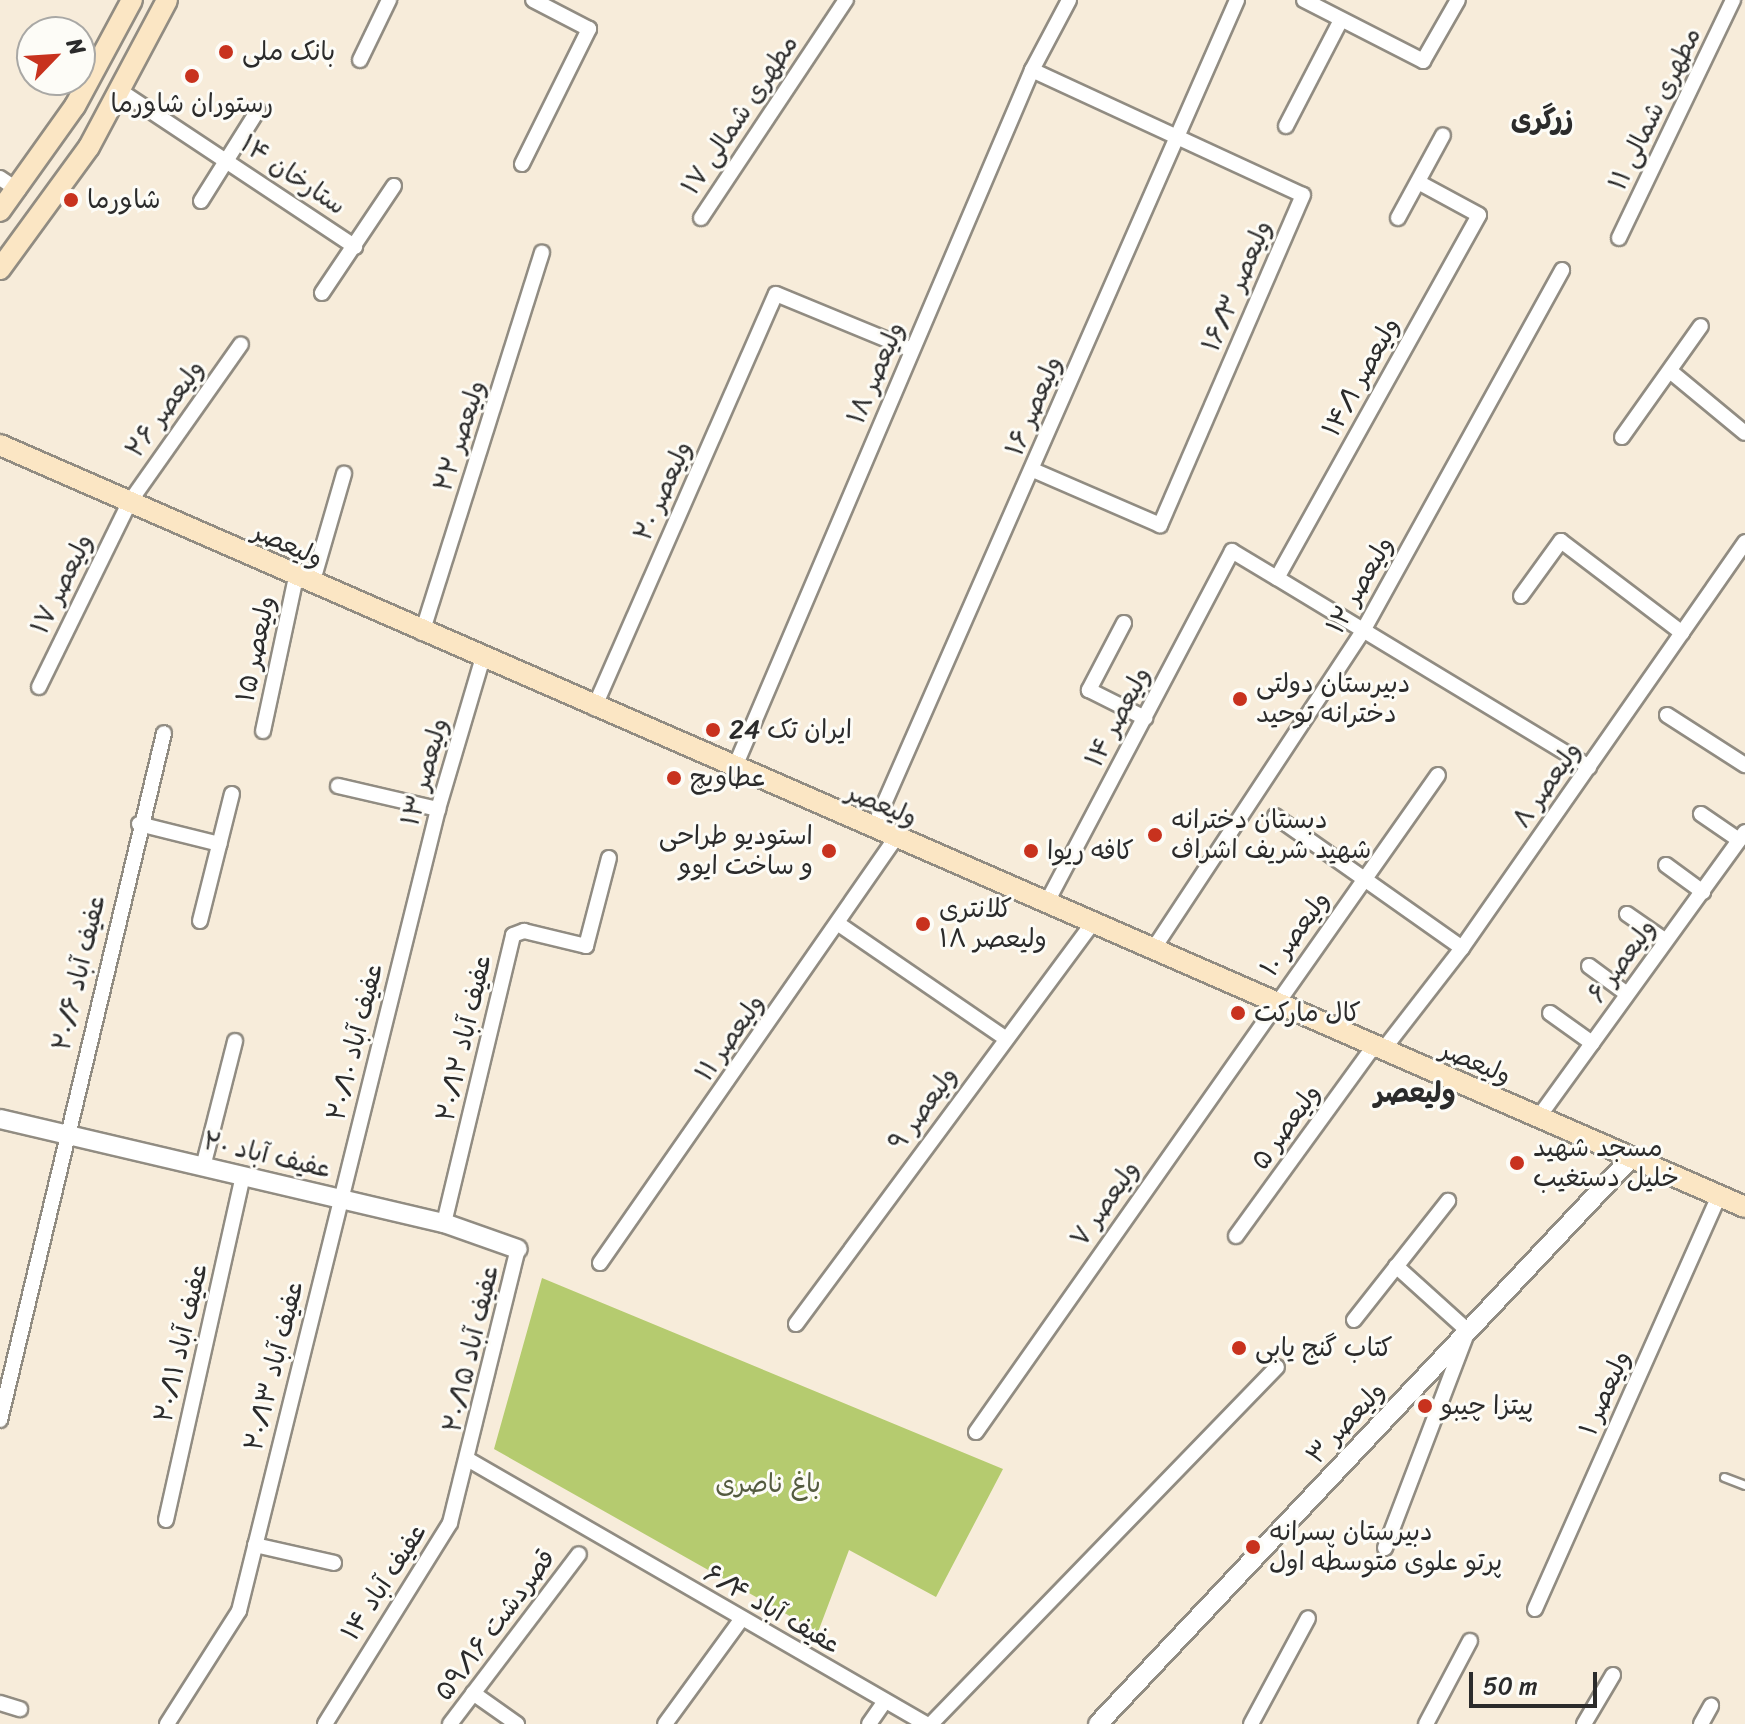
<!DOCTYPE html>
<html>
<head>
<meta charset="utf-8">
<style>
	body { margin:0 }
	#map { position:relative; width:1745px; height:1724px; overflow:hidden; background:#f7ecda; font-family:Sriracha,"Playpen Sans Arabic",sans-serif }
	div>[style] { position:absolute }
	.green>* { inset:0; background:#b5cb6f }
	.roads { filter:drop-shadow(2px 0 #918c82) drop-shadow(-2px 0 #918c82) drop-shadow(0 2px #918c82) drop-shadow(0 -2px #918c82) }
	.service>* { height:7px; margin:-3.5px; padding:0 3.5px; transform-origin:3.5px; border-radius:3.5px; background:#fff }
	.minor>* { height:14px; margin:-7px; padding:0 7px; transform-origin:7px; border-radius:7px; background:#fff }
	.tertiary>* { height:18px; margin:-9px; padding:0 9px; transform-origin:9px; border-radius:9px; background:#fff }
	.secondary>* { height:20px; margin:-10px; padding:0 10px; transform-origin:10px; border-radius:10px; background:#fbe6c4 }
	.dots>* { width:22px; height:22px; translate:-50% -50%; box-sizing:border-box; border:4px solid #fdfcf7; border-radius:50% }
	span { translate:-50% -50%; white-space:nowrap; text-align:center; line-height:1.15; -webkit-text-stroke:6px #fdfcf7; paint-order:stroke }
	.poi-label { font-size:26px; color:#2b2b2b }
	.left { translate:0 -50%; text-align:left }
	.right { translate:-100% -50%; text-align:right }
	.street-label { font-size:26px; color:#2b2b2b }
	.park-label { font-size:26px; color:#545b3f }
	.neighbourhood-label { font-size:28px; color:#2b2b2b; font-weight:700 }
	.north { position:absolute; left:16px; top:16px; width:80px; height:80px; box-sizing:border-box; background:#fdfcf7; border:2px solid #a9a8a5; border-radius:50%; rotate:65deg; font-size:22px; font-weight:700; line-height:32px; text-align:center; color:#2b2b2b }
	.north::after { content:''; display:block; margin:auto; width:28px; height:36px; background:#c8321e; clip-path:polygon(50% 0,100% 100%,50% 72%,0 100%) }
	.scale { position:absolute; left:1469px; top:1672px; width:128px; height:36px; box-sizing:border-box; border:4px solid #2b2b2b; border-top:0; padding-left:10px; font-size:24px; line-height:28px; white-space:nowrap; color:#2b2b2b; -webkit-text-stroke:6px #fdfcf7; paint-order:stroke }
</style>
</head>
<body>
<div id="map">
	<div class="green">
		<i style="clip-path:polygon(542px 1278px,1003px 1469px,936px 1597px,849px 1550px,818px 1632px,494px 1449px)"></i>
	</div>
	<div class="roads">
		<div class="service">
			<i style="left:1724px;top:1477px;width:22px;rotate:21deg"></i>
		</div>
		<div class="minor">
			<i style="left:1304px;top:0;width:134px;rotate:27.1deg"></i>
			<i style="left:1423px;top:61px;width:70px;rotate:-60.2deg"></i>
			<i style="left:360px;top:60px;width:67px;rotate:-64.2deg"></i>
			<i style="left:1032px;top:70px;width:298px;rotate:24.8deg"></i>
			<i style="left:1303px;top:195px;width:360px;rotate:113.4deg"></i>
			<i style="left:1160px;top:525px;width:138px;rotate:-156.6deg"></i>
			<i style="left:122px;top:92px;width:280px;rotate:33.6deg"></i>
			<i style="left:1286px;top:126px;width:119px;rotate:-62.6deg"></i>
			<i style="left:522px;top:164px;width:151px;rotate:-63.6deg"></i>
			<i style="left:589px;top:29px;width:63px;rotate:-152.6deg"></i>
			<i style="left:0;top:178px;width:22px;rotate:34deg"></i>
			<i style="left:201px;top:201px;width:107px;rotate:-57.9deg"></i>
			<i style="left:701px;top:218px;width:262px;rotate:-56.4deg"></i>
			<i style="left:1398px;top:218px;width:94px;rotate:-61.5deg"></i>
			<i style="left:1619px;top:238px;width:264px;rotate:-64.4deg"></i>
			<i style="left:322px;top:293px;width:129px;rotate:-56.1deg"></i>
			<i style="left:1670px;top:371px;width:97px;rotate:39.6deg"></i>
			<i style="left:1622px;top:437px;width:136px;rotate:-54.6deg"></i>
			<i style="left:1277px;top:578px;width:365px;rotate:31.2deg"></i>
			<i style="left:312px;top:584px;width:115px;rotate:-73.8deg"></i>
			<i style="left:1521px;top:596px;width:68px;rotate:-54deg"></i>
			<i style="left:1561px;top:541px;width:152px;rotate:37.2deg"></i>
			<i style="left:1124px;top:623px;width:76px;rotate:117.6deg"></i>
			<i style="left:1089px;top:690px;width:63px;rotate:26.6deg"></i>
			<i style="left:422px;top:633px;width:399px;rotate:-72.5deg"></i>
			<i style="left:39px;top:687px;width:205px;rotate:-63.9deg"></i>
			<i style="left:129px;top:503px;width:194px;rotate:-54.8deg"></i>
			<i style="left:594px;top:708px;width:452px;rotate:-66.3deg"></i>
			<i style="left:776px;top:294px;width:147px;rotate:22.4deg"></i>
			<i style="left:1667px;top:715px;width:93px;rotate:32.7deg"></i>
			<i style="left:263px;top:731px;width:157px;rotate:-77.9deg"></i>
			<i style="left:734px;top:769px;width:760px;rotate:-66.91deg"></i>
			<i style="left:1032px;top:70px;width:79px;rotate:-62.1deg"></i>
			<i style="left:338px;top:786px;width:103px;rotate:13deg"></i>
			<i style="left:1701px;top:814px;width:46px;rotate:34.4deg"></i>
			<i style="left:1275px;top:816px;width:229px;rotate:35.2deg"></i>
			<i style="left:139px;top:824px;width:83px;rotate:13.9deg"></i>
			<i style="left:873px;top:829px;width:905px;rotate:-66.29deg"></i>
			<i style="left:1666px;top:865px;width:46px;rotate:36.1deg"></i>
			<i style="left:1046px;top:904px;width:399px;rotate:-62.2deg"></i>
			<i style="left:1232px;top:551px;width:52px;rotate:31deg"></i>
			<i style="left:1277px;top:578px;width:415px;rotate:-60.9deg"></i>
			<i style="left:1479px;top:215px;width:69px;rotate:-151.6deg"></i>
			<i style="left:1627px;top:914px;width:47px;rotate:34.7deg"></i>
			<i style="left:200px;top:921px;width:131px;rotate:-75.9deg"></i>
			<i style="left:840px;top:925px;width:200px;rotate:34.4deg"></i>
			<i style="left:1152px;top:951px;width:386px;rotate:-56.6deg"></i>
			<i style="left:1364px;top:629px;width:410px;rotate:-61.1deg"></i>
			<i style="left:1589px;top:966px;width:47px;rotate:36.4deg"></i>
			<i style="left:1550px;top:1013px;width:52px;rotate:35.5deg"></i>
			<i style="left:1383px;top:1050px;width:129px;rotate:-52.2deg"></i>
			<i style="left:1462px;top:948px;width:495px;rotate:-55.1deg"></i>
			<i style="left:1538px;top:1118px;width:353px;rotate:-54.1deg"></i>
			<i style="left:203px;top:1167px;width:130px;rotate:-75.7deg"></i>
			<i style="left:444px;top:1223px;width:296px;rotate:-76.5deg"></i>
			<i style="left:513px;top:935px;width:12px;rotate:-20deg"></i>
			<i style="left:524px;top:931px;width:64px;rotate:13.6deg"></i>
			<i style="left:586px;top:946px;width:91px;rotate:-75.4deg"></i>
			<i style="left:1236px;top:1236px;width:235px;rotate:-54deg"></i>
			<i style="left:600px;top:1263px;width:517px;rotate:-55.17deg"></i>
			<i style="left:1354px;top:1320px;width:152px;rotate:-51.7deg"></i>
			<i style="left:796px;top:1324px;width:498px;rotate:-53.5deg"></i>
			<i style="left:0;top:1420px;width:706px;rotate:-76.57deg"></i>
			<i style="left:976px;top:1432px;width:803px;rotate:-54.89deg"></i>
			<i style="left:469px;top:1460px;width:528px;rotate:30.01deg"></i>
			<i style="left:166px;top:1520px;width:353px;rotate:-77.4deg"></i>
			<i style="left:255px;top:1545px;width:81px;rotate:12.8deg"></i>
			<i style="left:1385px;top:1548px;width:232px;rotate:-69.1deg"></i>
			<i style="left:1468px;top:1331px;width:97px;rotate:-137.9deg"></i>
			<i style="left:1535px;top:1609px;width:452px;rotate:-66deg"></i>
			<i style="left:473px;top:1693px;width:54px;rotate:35.2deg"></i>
			<i style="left:0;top:1703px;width:21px;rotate:17deg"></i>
			<i style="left:167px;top:1724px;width:134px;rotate:-57.5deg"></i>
			<i style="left:239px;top:1611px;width:826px;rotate:-76.06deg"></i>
			<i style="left:438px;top:809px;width:155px;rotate:-73.5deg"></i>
			<i style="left:325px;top:1724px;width:237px;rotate:-58.1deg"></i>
			<i style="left:450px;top:1523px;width:282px;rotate:-76.1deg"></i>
			<i style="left:450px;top:1724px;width:213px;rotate:-52.8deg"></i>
			<i style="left:665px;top:1724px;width:127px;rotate:-53.9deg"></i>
			<i style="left:869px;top:1724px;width:28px;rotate:-55deg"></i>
			<i style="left:931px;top:1724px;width:497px;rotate:-45.9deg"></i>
			<i style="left:1251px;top:1724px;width:120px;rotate:-61.7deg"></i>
			<i style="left:1426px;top:1724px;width:94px;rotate:-62.1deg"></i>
			<i style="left:1584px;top:1724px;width:57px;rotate:-59.4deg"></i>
			<i style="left:1701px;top:1724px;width:21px;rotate:-61deg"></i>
		</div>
		<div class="tertiary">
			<i style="left:0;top:1119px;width:456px;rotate:13.2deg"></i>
			<i style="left:444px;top:1223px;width:78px;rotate:19.4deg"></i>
			<i style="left:1098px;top:1724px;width:777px;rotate:-46.72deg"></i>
		</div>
		<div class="secondary">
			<i style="left:0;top:211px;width:129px;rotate:-54.5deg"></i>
			<i style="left:75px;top:106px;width:120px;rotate:-61.7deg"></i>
			<i style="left:0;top:269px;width:151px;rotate:-53.9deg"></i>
			<i style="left:89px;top:147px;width:166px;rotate:-62deg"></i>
			<i style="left:0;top:445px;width:1904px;rotate:23.59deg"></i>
		</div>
	</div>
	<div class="dots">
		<i style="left:226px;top:52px;background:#c8321e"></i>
		<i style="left:192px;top:76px;background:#c8321e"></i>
		<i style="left:71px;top:200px;background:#c8321e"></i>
		<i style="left:1240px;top:699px;background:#c8321e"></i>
		<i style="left:713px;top:730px;background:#c8321e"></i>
		<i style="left:674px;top:778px;background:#c8321e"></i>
		<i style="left:1155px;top:835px;background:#c8321e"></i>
		<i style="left:829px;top:851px;background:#c8321e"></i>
		<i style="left:1031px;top:851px;background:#c8321e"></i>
		<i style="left:923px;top:924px;background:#c8321e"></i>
		<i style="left:1238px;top:1013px;background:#c8321e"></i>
		<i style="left:1517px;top:1163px;background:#c8321e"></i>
		<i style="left:1239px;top:1348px;background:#c8321e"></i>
		<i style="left:1425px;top:1406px;background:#c8321e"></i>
		<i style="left:1253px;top:1547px;background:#c8321e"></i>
	</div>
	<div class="poi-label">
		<span class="left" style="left:242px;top:52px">بانک ملی</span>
		<span style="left:192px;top:104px">رستوران شاورما</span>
		<span class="left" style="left:87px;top:200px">شاورما</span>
		<span class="left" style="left:1256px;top:699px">دبیرستان دولتی<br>دخترانه توحید</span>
		<span class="left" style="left:729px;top:730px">ایران تک 24</span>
		<span class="left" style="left:690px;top:778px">عطاویچ</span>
		<span class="left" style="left:1171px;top:835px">دبستان دخترانه<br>شهید شریف اشراف</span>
		<span class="right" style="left:813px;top:851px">استودیو طراحی<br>و ساخت ایوو</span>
		<span class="left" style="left:1047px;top:851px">کافه ریوا</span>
		<span class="left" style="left:939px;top:924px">کلانتری<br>۱۸ ولیعصر</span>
		<span class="left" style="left:1254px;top:1013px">کال مارکت</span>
		<span class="left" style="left:1533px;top:1163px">مسجد شهید<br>خلیل دستغیب</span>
		<span class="left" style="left:1255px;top:1348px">کتاب گنج یابی</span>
		<span class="left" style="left:1441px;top:1406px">پیتزا چیبو</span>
		<span class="left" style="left:1269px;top:1547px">دبیرستان پسرانه<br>پرتو علوی متوسطه اول</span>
	</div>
	<div class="street-label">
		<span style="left:1655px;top:109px;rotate:-64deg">۱۱ مطهری شمالی</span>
		<span style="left:740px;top:115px;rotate:-56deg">۱۷ مطهری شمالی</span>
		<span style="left:293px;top:175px;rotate:34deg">۱۴ ستارخان</span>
		<span style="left:1237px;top:286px;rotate:-67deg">۱۶/۳ ولیعصر</span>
		<span style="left:876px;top:373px;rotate:-67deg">۱۸ ولیعصر</span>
		<span style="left:1361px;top:377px;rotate:-61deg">۱۴/۱ ولیعصر</span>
		<span style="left:1034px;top:406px;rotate:-67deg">۱۶ ولیعصر</span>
		<span style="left:165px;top:409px;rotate:-54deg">۲۶ ولیعصر</span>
		<span style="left:460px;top:436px;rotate:-72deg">۲۲ ولیعصر</span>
		<span style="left:663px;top:491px;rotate:-66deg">۲۰ ولیعصر</span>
		<span style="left:288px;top:545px;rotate:24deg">ولیعصر</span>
		<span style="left:62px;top:584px;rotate:-64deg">۱۷ ولیعصر</span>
		<span style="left:1360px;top:585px;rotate:-60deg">۱۲ ولیعصر</span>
		<span style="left:256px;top:649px;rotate:-78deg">۱۵ ولیعصر</span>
		<span style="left:1118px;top:717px;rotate:-62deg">۱۴ ولیعصر</span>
		<span style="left:425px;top:772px;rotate:-74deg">۱۳ ولیعصر</span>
		<span style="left:1547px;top:785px;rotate:-55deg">۸ ولیعصر</span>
		<span style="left:882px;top:805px;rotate:23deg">ولیعصر</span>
		<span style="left:1295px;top:934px;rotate:-54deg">۱۰ ولیعصر</span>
		<span style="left:1622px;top:961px;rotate:-54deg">۶ ولیعصر</span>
		<span style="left:79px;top:973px;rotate:-77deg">عفیف آباد ۲۰/۶</span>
		<span style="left:464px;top:1038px;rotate:-77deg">عفیف آباد ۲۰/۱۲</span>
		<span style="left:730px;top:1038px;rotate:-55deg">۱۱ ولیعصر</span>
		<span style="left:355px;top:1042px;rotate:-76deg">عفیف آباد ۲۰/۱۰</span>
		<span style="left:1476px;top:1063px;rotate:23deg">ولیعصر</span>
		<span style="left:923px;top:1109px;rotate:-54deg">۹ ولیعصر</span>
		<span style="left:1286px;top:1127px;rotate:-54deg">۵ ولیعصر</span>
		<span style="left:267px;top:1155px;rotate:13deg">عفیف آباد ۲۰</span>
		<span style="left:1105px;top:1204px;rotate:-55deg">۷ ولیعصر</span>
		<span style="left:181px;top:1343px;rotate:-77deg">عفیف آباد ۲۰/۱۱</span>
		<span style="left:471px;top:1349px;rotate:-77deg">عفیف آباد ۲۰/۱۵</span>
		<span style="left:274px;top:1366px;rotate:-76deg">عفیف آباد ۲۰/۱۳</span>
		<span style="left:1605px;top:1393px;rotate:-66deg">۱ ولیعصر</span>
		<span style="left:1346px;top:1423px;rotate:-47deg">۳ ولیعصر</span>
		<span style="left:384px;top:1582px;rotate:-57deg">عفیف آباد ۱۴</span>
		<span style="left:772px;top:1609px;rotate:30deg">عفیف آباد ۶/۴</span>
		<span style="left:495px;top:1625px;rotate:-53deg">۵۹/۱۶ قصردشت</span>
	</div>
	<div class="park-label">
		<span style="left:768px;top:1484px">باغ ناصری</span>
	</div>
	<div class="neighbourhood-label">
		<span style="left:1542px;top:120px">زرگری</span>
		<span style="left:1415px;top:1093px">ولیعصر</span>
	</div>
	<div class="north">N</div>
	<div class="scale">50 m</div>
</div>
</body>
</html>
